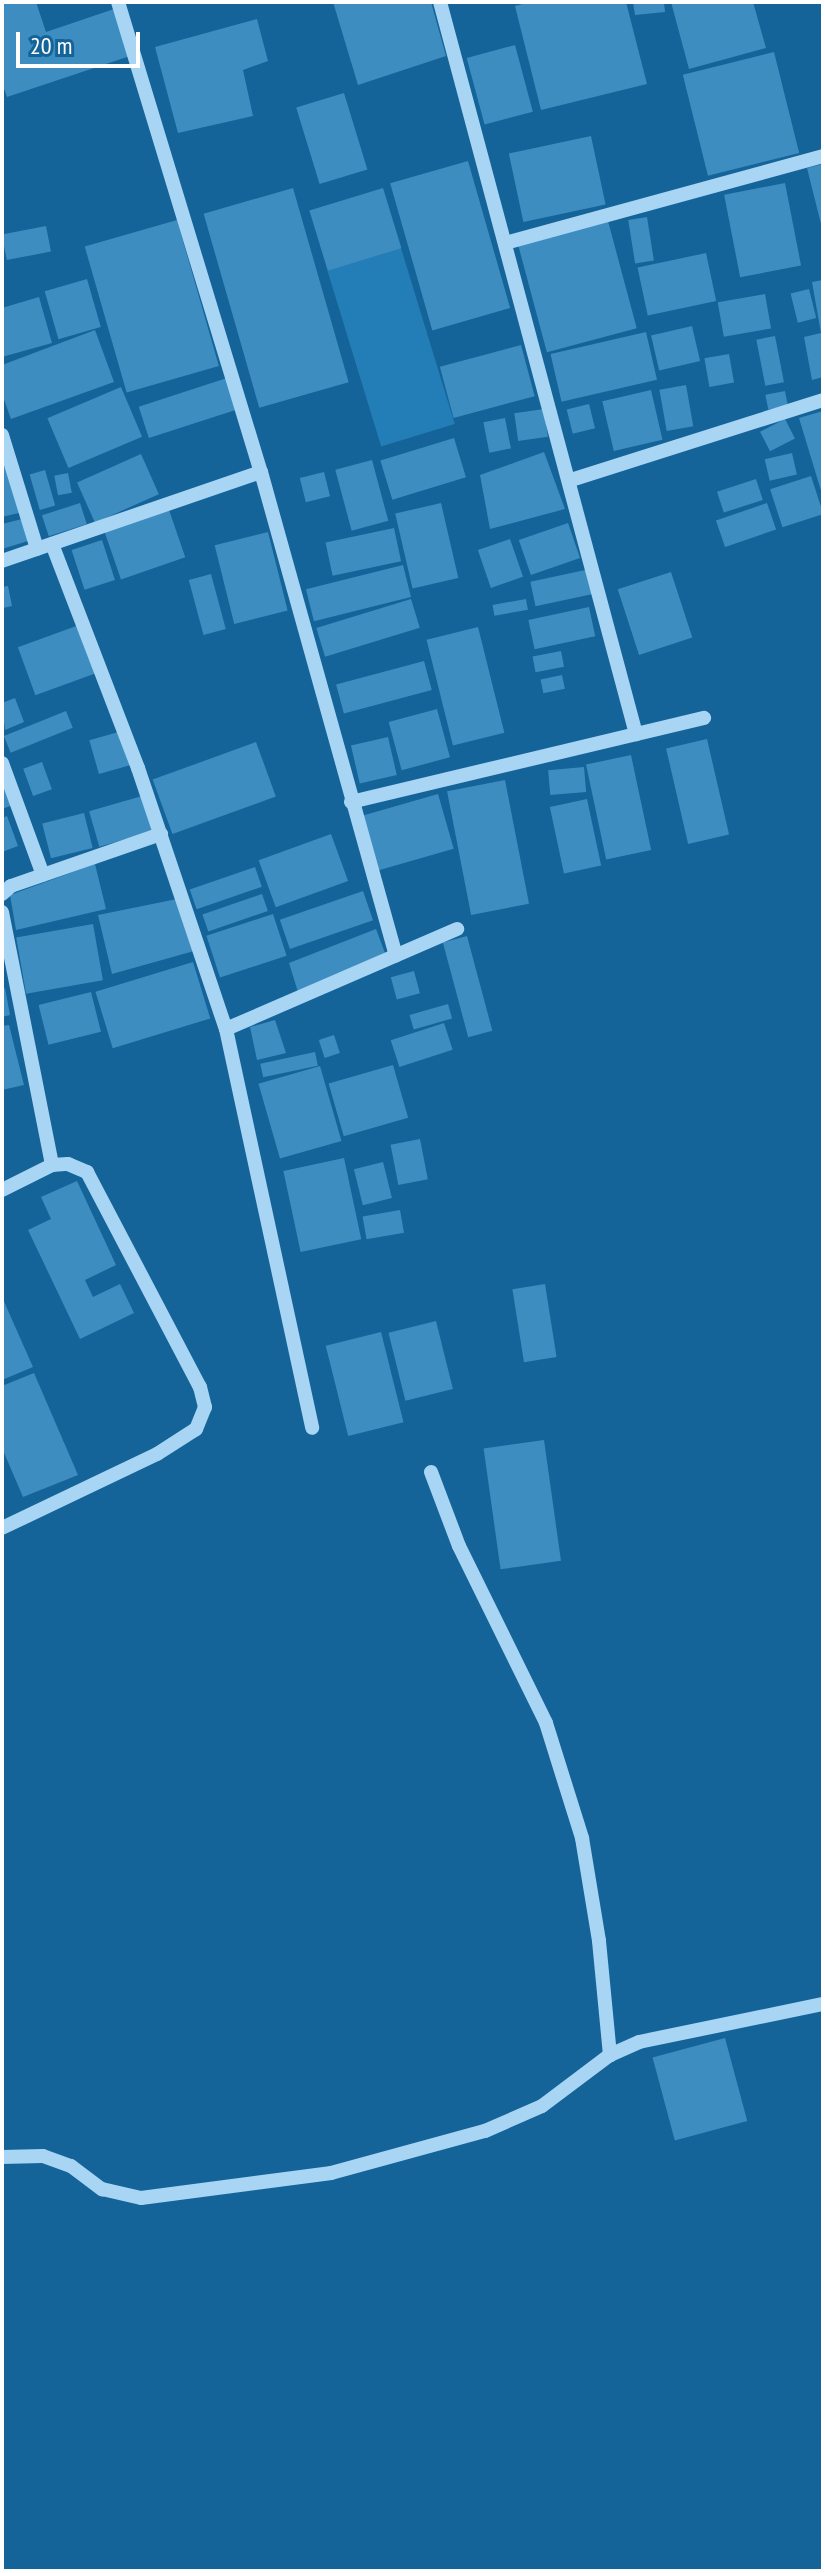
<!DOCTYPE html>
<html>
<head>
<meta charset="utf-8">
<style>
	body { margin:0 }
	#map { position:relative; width:825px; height:2573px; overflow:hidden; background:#146399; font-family:"PT Sans Narrow",sans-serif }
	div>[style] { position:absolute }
	.green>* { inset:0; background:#237db6; transform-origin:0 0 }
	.building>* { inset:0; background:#3d8dc1; transform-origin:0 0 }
	.minor>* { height:14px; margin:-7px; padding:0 7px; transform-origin:7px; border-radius:7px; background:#a7d5f3 }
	span { translate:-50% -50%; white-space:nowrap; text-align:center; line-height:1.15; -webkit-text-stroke:6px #146399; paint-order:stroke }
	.frame { position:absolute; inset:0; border:4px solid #fff; pointer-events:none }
	.scale { position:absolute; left:16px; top:32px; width:124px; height:36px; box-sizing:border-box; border:4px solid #fff; border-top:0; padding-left:10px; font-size:24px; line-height:28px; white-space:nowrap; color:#fff; -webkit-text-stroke:6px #146399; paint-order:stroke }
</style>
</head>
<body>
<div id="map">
	<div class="green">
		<i style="left:401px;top:248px;width:184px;height:77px;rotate:73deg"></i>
	</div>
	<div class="building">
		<i style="clip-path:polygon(2px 2px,36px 2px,46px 32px,114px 9px,130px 56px,7px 97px,2px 83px)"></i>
		<i style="clip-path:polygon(333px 2px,431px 2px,446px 56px,358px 85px)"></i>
		<i style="clip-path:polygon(530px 2px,626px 2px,647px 84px,541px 110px,515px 6px)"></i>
		<i style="clip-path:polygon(633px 2px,664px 2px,665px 12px,635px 15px)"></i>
		<i style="clip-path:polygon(671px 2px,753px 2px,766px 48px,689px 69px)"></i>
		<i style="clip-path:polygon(257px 19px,268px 61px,243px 70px,253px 116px,178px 133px,155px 47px)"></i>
		<i style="left:515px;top:45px;width:69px;height:50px;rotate:75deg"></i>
		<i style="left:774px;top:52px;width:104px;height:94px;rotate:76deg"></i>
		<i style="left:344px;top:93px;width:80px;height:50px;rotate:73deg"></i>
		<i style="left:591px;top:136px;width:70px;height:84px;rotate:78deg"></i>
		<i style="left:468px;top:161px;width:153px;height:81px;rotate:74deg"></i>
		<i style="clip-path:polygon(823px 164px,823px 227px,822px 228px,807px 168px)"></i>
		<i style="left:785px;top:183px;width:84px;height:62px;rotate:79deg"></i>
		<i style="left:293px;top:188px;width:202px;height:93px;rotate:74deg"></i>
		<i style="left:383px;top:188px;width:63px;height:77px;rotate:73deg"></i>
		<i style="left:647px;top:217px;width:44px;height:19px;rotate:81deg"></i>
		<i style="left:177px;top:220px;width:152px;height:96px;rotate:74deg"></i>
		<i style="left:608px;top:221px;width:111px;height:93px;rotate:75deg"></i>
		<i style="left:46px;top:226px;width:26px;height:45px;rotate:79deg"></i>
		<i style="left:706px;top:253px;width:49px;height:70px;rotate:78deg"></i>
		<i style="left:87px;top:279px;width:50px;height:44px;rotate:74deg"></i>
		<i style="clip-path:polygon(823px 280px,823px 377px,812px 380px,804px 337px,821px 333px,812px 282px)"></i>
		<i style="left:809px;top:289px;width:30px;height:19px;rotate:76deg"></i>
		<i style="left:765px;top:294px;width:35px;height:48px;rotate:80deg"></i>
		<i style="clip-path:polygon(39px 297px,52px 343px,2px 357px,2px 308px)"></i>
		<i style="left:692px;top:326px;width:36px;height:42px;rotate:77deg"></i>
		<i style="clip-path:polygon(95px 330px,114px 382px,11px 419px,2px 394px,2px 365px)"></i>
		<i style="left:646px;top:332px;width:49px;height:98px;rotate:77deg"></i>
		<i style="left:775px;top:336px;width:47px;height:19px;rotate:79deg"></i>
		<i style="left:521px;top:345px;width:53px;height:84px;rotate:75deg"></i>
		<i style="left:729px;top:354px;width:29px;height:25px;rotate:80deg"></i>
		<i style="left:230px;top:377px;width:33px;height:96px;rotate:72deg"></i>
		<i style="left:686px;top:385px;width:42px;height:27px;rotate:80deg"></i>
		<i style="left:121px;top:387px;width:54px;height:80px;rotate:67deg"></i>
		<i style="left:651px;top:390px;width:51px;height:50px;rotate:77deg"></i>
		<i style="left:785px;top:391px;width:15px;height:20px;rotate:79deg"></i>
		<i style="left:589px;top:404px;width:25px;height:23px;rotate:76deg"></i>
		<i style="left:544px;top:409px;width:28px;height:30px;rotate:82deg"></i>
		<i style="clip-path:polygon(823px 411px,823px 494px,822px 494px,799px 418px)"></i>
		<i style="left:505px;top:418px;width:31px;height:22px;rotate:79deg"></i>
		<i style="left:785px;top:419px;width:22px;height:28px;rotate:63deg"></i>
		<i style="left:454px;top:438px;width:41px;height:77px;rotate:73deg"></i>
		<i style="clip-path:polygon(544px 452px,565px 509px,490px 529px,480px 475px)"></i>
		<i style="left:792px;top:453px;width:22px;height:28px;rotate:77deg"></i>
		<i style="left:141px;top:454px;width:44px;height:70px;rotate:66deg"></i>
		<i style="clip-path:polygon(2px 458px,23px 512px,2px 517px)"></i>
		<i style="left:372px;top:460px;width:63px;height:38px;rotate:75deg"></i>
		<i style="left:45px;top:470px;width:37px;height:16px;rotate:74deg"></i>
		<i style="left:324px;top:472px;width:25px;height:25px;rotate:76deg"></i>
		<i style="left:68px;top:473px;width:20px;height:14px;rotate:79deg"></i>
		<i style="left:811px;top:476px;width:40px;height:43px;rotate:72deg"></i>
		<i style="left:756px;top:479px;width:22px;height:41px;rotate:72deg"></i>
		<i style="left:80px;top:503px;width:22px;height:40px;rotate:72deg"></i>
		<i style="left:441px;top:503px;width:77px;height:47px;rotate:77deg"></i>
		<i style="left:767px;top:503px;width:28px;height:54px;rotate:71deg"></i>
		<i style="left:169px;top:510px;width:50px;height:68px;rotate:71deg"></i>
		<i style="clip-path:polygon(22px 519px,28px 541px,2px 549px,2px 524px)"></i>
		<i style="left:568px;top:523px;width:37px;height:52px;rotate:71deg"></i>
		<i style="left:394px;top:528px;width:34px;height:70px;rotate:78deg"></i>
		<i style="left:268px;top:532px;width:81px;height:55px;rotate:76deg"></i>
		<i style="left:510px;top:539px;width:40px;height:34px;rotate:71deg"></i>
		<i style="left:102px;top:540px;width:42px;height:32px;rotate:72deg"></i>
		<i style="left:403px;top:565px;width:33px;height:100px;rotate:76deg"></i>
		<i style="left:590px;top:569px;width:25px;height:61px;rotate:78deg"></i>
		<i style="left:671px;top:572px;width:69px;height:56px;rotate:72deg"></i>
		<i style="left:211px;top:574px;width:57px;height:23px;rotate:75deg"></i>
		<i style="clip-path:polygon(8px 586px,12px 606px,3px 608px,2px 587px)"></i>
		<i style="left:411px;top:599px;width:30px;height:99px;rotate:73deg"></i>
		<i style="left:526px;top:599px;width:11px;height:34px;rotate:80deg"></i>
		<i style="left:589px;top:607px;width:30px;height:62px;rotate:78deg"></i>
		<i style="left:79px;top:625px;width:51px;height:65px;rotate:70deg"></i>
		<i style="left:478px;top:627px;width:109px;height:53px;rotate:76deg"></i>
		<i style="left:561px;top:651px;width:16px;height:29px;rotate:79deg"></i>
		<i style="left:424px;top:661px;width:30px;height:91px;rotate:75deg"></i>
		<i style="left:562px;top:675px;width:14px;height:22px;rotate:78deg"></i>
		<i style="clip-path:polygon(15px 698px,24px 722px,5px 730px,2px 703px)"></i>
		<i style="left:437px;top:709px;width:50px;height:50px;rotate:75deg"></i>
		<i style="left:66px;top:711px;width:18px;height:67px;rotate:68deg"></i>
		<i style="left:122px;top:731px;width:35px;height:34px;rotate:74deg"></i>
		<i style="left:388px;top:737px;width:39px;height:38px;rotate:77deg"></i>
		<i style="left:707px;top:739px;width:98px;height:42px;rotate:77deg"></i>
		<i style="left:256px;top:742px;width:58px;height:110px;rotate:70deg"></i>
		<i style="left:631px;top:755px;width:97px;height:46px;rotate:78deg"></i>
		<i style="left:42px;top:762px;width:29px;height:20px;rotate:70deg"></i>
		<i style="clip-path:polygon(2px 766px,16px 804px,2px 809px)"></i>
		<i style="left:584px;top:767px;width:25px;height:36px;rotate:85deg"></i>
		<i style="left:505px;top:780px;width:126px;height:59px;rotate:79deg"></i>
		<i style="left:438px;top:794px;width:57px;height:78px;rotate:74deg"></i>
		<i style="left:142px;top:796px;width:37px;height:55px;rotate:74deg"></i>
		<i style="left:587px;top:799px;width:68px;height:38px;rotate:78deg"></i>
		<i style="left:84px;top:813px;width:36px;height:43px;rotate:76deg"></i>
		<i style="clip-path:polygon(7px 816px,18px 846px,2px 852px,2px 818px)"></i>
		<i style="left:331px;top:834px;width:50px;height:77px;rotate:70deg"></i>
		<i style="clip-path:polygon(95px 864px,106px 909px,16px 930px,10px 895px)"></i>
		<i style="left:255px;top:867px;width:21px;height:69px;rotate:71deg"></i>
		<i style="left:363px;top:891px;width:31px;height:88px;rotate:71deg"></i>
		<i style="left:262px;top:894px;width:18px;height:63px;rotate:71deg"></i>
		<i style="clip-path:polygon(177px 899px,194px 951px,112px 974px,98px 915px)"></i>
		<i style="left:273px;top:914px;width:44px;height:70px;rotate:72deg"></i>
		<i style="left:93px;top:924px;width:57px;height:78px;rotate:80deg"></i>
		<i style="clip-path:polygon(376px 929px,385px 953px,298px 992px,289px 963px)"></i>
		<i style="left:467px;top:936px;width:98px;height:25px;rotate:75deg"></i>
		<i style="left:193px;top:962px;width:59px;height:102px;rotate:73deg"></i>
		<i style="left:414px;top:971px;width:23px;height:24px;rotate:75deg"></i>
		<i style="clip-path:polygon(5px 988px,10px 1015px,2px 1017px,2px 989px)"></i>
		<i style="left:91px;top:992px;width:41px;height:54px;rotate:76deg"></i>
		<i style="left:448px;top:1004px;width:15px;height:40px;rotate:74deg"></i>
		<i style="clip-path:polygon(275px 1020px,286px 1053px,257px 1060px,250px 1027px)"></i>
		<i style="left:444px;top:1023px;width:28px;height:56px;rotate:72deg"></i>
		<i style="clip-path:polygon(9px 1025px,24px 1085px,2px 1090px,2px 1026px)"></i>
		<i style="left:334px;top:1035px;width:19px;height:16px;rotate:72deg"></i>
		<i style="left:315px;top:1052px;width:14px;height:56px;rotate:78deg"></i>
		<i style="left:393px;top:1065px;width:55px;height:67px;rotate:74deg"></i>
		<i style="left:320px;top:1066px;width:78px;height:64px;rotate:74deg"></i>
		<i style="left:420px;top:1139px;width:41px;height:30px;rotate:79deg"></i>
		<i style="left:344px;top:1158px;width:83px;height:62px;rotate:78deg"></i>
		<i style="left:383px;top:1162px;width:37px;height:30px;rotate:76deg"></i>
		<i style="clip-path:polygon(77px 1181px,116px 1265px,85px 1280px,93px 1297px,120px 1284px,134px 1313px,80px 1339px,28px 1230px,51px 1219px,41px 1197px)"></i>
		<i style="left:400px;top:1210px;width:23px;height:38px;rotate:80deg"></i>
		<i style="left:545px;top:1284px;width:74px;height:33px;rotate:81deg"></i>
		<i style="clip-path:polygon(2px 1297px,33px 1367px,2px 1380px)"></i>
		<i style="left:436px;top:1321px;width:70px;height:49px;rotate:76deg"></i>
		<i style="left:381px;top:1332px;width:93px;height:57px;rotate:76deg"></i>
		<i style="clip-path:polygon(34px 1373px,78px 1475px,23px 1497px,2px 1448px,2px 1386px)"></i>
		<i style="left:544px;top:1440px;width:122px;height:61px;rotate:82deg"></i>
		<i style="left:725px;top:2038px;width:86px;height:75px;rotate:75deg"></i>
	</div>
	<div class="minor">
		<i style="left:118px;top:2px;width:491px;rotate:73.1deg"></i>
		<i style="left:261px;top:472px;width:502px;rotate:74.41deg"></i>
		<i style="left:440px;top:2px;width:758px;rotate:75.01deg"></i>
		<i style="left:505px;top:243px;width:330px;rotate:-15.3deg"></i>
		<i style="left:2px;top:435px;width:119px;rotate:72.9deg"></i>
		<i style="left:571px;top:480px;width:264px;rotate:-17.6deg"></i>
		<i style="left:52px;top:544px;width:240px;rotate:69deg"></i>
		<i style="left:138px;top:768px;width:275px;rotate:71.4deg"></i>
		<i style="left:226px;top:1029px;width:408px;rotate:77.8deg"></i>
		<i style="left:2px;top:561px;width:274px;rotate:-19deg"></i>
		<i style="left:2px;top:763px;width:119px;rotate:69.9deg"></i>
		<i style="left:351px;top:802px;width:363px;rotate:-13.4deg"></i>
		<i style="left:2px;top:894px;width:12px;rotate:-42deg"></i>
		<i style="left:11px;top:886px;width:159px;rotate:-19.1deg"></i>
		<i style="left:2px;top:912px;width:258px;rotate:78.8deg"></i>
		<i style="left:226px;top:1029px;width:252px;rotate:-23.4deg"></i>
		<i style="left:2px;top:1190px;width:56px;rotate:-26.6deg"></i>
		<i style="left:52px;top:1165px;width:16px;rotate:-4deg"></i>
		<i style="left:68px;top:1164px;width:21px;rotate:23deg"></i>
		<i style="left:87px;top:1172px;width:243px;rotate:62.3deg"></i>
		<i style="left:200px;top:1387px;width:21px;rotate:76deg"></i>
		<i style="left:205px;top:1407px;width:24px;rotate:112deg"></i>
		<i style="left:196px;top:1429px;width:46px;rotate:147.3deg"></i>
		<i style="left:157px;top:1454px;width:172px;rotate:154.5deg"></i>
		<i style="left:431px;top:1472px;width:79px;rotate:69.3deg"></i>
		<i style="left:459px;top:1546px;width:197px;rotate:63.8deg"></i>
		<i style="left:546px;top:1723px;width:121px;rotate:72.6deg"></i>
		<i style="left:582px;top:1838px;width:104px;rotate:80.6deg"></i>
		<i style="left:599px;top:1941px;width:115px;rotate:84.5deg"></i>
		<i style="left:2px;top:2157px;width:41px;rotate:-1.4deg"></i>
		<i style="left:43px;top:2156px;width:30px;rotate:20deg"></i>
		<i style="left:71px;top:2166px;width:39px;rotate:37deg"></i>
		<i style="left:102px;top:2189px;width:40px;rotate:13deg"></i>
		<i style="left:141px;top:2198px;width:192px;rotate:-7.5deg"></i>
		<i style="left:331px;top:2173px;width:160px;rotate:-15.3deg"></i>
		<i style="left:485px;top:2131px;width:62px;rotate:-23.7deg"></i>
		<i style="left:542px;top:2106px;width:85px;rotate:-36.9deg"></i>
		<i style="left:610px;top:2055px;width:32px;rotate:-24deg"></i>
		<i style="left:639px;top:2042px;width:188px;rotate:-11.7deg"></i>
	</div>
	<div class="frame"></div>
	<div class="scale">20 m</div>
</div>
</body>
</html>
